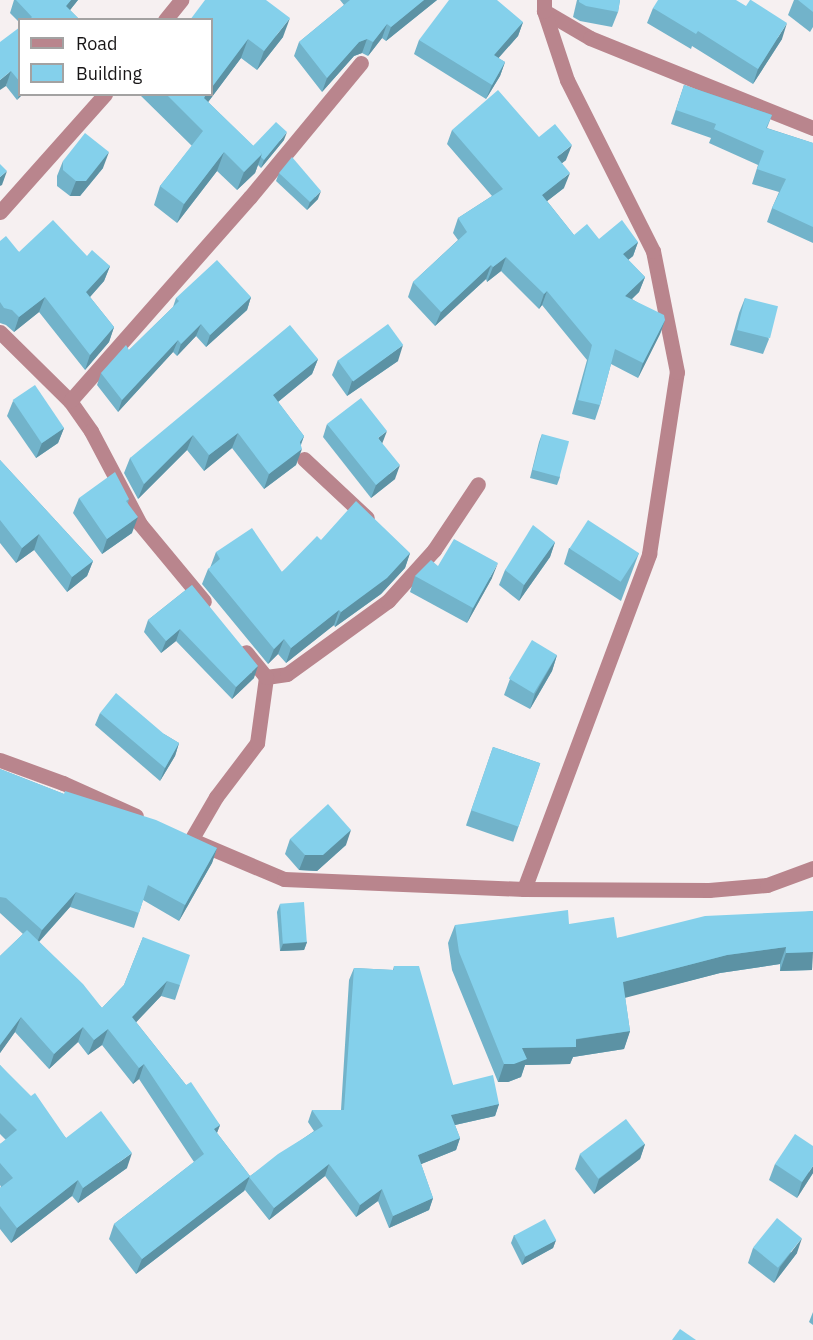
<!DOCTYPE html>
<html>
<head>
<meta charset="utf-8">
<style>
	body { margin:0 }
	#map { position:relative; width:813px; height:1340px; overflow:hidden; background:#f6f0f1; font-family:"IBM Plex Sans",sans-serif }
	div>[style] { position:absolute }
	.street>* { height:15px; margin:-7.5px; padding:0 7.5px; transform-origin:7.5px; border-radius:7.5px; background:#b9858d }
	.wall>* { inset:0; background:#72b3ca; transform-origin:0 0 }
	.shaded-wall>* { inset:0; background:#5c92a4 }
	.building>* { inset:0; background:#84d0eb; transform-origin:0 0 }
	span { translate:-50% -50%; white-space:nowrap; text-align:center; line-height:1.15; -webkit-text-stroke:4.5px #fff; paint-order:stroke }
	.legend { position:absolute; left:18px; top:18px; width:195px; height:78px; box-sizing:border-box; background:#fff; border:2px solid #a3a2a2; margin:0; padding:8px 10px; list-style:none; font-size:18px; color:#181617 }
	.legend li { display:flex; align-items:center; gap:12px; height:30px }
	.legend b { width:30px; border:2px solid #a3a2a2 }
</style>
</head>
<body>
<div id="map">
	<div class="street">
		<i style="left:544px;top:11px;width:53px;rotate:30.4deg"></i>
		<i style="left:590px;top:38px;width:240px;rotate:22deg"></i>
		<i style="left:165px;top:20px;width:26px;rotate:-51deg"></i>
		<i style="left:0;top:212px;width:158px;rotate:-48.3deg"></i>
		<i style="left:0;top:332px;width:98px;rotate:44.6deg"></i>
		<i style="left:70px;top:401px;width:37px;rotate:55deg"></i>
		<i style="left:91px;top:431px;width:105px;rotate:62.2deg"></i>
		<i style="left:140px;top:524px;width:100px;rotate:50.3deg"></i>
		<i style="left:70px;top:401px;width:272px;rotate:-48.6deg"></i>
		<i style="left:250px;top:197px;width:174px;rotate:-50.4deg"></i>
		<i style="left:304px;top:459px;width:86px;rotate:43.1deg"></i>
		<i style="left:266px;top:677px;width:21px;rotate:-8deg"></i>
		<i style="left:287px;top:674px;width:125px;rotate:-35.9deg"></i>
		<i style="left:388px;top:601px;width:69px;rotate:-48deg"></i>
		<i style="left:434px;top:550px;width:79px;rotate:-56.3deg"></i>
		<i style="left:0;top:760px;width:67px;rotate:20.1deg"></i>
		<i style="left:63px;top:783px;width:80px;rotate:24.3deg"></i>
		<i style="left:191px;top:840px;width:50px;rotate:-59.8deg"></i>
		<i style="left:216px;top:797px;width:68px;rotate:-52.8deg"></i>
		<i style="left:257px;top:743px;width:67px;rotate:-82.2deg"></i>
		<i style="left:266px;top:677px;width:32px;rotate:-129deg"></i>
		<i style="left:199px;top:843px;width:92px;rotate:23deg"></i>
		<i style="left:284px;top:879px;width:240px;rotate:2.4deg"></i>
		<i style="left:524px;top:889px;width:185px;rotate:0.3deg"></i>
		<i style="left:709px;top:890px;width:58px;rotate:-4.9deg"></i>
		<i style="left:767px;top:885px;width:49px;rotate:-20.3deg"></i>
		<i style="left:524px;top:889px;width:358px;rotate:-69.5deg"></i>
		<i style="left:649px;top:554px;width:184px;rotate:-81.3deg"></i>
		<i style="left:677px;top:372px;width:123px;rotate:-101.2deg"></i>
		<i style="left:653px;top:251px;width:191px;rotate:-116.7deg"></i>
		<i style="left:567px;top:80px;width:73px;rotate:-108.4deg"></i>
		<i style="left:544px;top:11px;width:11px;rotate:-90deg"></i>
	</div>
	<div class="wall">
		<i style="clip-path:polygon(14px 0,78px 0,70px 10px,80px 20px,20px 20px,20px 23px,10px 13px)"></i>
		<i style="clip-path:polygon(340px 0,437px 0,386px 41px,382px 38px,368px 56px,362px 53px,354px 56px,322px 92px,294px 56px,299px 42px,344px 5px)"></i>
		<i style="clip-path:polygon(577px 0,620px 0,618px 12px,612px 27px,580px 21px,573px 17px)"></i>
		<i style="clip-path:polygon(794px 0,813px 0,813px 27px,810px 32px,788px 15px)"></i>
		<i style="clip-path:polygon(653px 8px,782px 39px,753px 84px,692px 46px,691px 49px,647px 23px)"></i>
		<i style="clip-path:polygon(212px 20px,283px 37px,257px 70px,241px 58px,208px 102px,253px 146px,284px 140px,261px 168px,258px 165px,255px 173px,237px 190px,217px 171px,177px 223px,154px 205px,160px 186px,192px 146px,140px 95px,141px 94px,212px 94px)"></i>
		<i style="clip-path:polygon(523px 22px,518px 36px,498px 58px,505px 62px,500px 76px,486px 99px,414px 54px,419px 40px)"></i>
		<i style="clip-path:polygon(20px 27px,20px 94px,17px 100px,6px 86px)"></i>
		<i style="clip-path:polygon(684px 85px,772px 115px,767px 128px,813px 143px,813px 243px,767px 222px,772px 208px,779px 192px,752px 184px,758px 165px,709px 143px,711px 138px,671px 124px)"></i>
		<i style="clip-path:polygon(452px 130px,539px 137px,566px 160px,562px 163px,564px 188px,547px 201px,574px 235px,599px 239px,638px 242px,633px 256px,628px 260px,645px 277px,639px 292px,632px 299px,665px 320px,660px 334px,638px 378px,611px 364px,600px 405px,595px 420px,572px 414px,587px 360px,542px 305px,539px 309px,501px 271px,487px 282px,486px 279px,435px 326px,408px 297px,413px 282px,458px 240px,453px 233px,458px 218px,492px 196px,447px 144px)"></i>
		<i style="clip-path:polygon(63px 161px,103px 168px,80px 196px,70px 196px,57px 186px,57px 176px)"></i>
		<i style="clip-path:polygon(279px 173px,318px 199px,307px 210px,276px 181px)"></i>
		<i style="clip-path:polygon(0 241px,19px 252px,87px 256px,110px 266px,104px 281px,90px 297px,114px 327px,109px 342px,85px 370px,39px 312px,14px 332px,6px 325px,0 323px)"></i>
		<i style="clip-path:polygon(251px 297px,247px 310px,206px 347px,196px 336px,177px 356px,173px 352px,118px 412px,97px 385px,101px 373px,129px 350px,173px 307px,176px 298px)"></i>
		<i style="clip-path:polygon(745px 298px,769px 339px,763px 354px,730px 345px,739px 313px)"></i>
		<i style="clip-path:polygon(318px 359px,312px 374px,278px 402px,304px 436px,301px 445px,296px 465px,264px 489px,232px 448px,204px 471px,187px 450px,138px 499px,124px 473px,130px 458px)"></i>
		<i style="clip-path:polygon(338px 360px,398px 361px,347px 396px,332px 375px)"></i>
		<i style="clip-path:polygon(13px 401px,64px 428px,58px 443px,36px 458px,7px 416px)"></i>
		<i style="clip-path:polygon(327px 424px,395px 479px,371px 498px,323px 437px)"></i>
		<i style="clip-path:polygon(542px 434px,560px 477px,557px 485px,530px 478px,539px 442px)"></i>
		<i style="clip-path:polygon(0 460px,93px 561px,87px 576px,67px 592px,34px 550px,16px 563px,0 543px)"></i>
		<i style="clip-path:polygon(79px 498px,129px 499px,128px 503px,132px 533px,102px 554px,73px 513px)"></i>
		<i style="clip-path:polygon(321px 540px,410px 553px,405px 568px,381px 594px,335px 627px,334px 625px,286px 663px,278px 654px,268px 664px,202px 584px,208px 569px,210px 568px,216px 552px,282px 572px)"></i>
		<i style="clip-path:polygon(555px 542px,550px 557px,519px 601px,499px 585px,505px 570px)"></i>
		<i style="clip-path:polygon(569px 548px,639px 553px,621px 601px,564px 564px)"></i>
		<i style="clip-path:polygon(438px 566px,492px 578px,467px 623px,410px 592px,415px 576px)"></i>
		<i style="clip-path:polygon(192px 585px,254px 678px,232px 699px,176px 641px,161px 653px,144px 632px,148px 620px)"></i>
		<i style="clip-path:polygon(557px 655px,552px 671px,530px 709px,504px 695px,510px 679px)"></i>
		<i style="clip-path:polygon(100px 713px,164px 734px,179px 743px,175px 756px,160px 781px,95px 725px)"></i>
		<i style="left:493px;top:747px;width:50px;height:83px;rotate:19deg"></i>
		<i style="clip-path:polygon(0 769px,64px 794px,217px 848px,212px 863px,179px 921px,143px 900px,134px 928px,70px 907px,39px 942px,102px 1008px,124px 985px,143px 937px,180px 985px,175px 1000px,161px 996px,136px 1022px,186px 1085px,220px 1125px,217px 1133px,250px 1176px,314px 1131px,308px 1122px,312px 1110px,341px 1110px,349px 980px,354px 968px,393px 970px,394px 966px,453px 1085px,499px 1104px,495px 1116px,455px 1125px,460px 1138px,456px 1150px,421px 1164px,433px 1198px,429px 1210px,389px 1228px,378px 1201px,356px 1217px,325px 1176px,269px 1220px,245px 1190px,244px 1191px,136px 1274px,109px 1239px,114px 1224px,194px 1162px,139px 1079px,133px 1084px,102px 1045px,88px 1055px,78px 1042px,49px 1069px,15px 1032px,0 1053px,0 956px,23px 934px,0 913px)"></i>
		<i style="clip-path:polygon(290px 839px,346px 845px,317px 871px,299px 870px,285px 854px)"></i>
		<i style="clip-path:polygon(280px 904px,307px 942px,304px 950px,280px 951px,277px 912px)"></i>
		<i style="clip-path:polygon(813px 911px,812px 970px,780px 971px,780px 964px,720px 973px,625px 997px,630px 1031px,624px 1049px,573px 1057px,570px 1064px,525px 1065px,521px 1077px,508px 1082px,498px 1082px,452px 970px,448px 943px,455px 925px,569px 924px,617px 938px)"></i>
		<i style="clip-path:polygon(0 1065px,66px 1138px,127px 1168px,78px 1203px,72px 1196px,11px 1243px,0 1229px,0 1188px,1px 1187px,0 1185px,0 1144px,6px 1140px,0 1134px)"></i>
		<i style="clip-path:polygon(645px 1144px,640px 1159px,594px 1194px,575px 1169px,580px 1154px)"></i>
		<i style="clip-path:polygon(775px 1164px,813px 1173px,797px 1198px,769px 1180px)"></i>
		<i style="clip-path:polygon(514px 1235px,556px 1240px,553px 1248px,522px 1265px,511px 1243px)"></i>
		<i style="clip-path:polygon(753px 1248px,797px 1253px,774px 1283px,748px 1263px)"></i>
		<i style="clip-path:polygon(813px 1312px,813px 1325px,809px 1322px)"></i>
	</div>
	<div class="shaded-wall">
		<i style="clip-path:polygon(71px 0,78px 0,62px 20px,66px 6px)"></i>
		<i style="clip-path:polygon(424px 0,437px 0,386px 41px,391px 27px)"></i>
		<i style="clip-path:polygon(290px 18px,283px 37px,257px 70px,264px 51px)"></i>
		<i style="clip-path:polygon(523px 22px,518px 36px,489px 69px,494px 55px)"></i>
		<i style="clip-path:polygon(787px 23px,782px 39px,753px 84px,758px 69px)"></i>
		<i style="clip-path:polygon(387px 24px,382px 38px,368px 56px,373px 42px)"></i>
		<i style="clip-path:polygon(248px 39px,241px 58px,197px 117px,204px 98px,206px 94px,212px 94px,212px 87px)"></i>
		<i style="clip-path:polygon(367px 39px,362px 53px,354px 56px,322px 92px,327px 78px,359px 42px)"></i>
		<i style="clip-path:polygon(505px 62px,500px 76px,486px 99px,492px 85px)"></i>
		<i style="clip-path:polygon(11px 71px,6px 86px,0 90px,0 80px)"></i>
		<i style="clip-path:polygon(20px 93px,20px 94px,23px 94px,17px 100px)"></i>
		<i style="clip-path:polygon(287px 132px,284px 140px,261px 168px,264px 160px)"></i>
		<i style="clip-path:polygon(572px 145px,566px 160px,552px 171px,557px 157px)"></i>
		<i style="clip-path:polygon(109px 152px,103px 168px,80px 196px,70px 196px,76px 181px)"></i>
		<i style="clip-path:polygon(224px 152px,217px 171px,177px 223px,184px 204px)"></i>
		<i style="clip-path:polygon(262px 154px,255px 173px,237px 190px,244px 172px)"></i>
		<i style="clip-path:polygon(7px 171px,2px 185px,0 186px,0 177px)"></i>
		<i style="clip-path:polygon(570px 173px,564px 188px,537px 209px,542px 195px)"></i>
		<i style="clip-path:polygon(321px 191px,318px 199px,307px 210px,310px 202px)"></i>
		<i style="clip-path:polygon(638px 242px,633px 256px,617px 269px,623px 254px)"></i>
		<i style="clip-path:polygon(506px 257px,501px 271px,487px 282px,493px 267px)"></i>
		<i style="clip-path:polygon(491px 265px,486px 279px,435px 326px,441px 312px)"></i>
		<i style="clip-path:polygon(110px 266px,104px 281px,81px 307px,86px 292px)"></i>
		<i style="clip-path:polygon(645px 277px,639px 292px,620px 310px,625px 296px)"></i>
		<i style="clip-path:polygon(547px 291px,542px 305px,539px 309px,544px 294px)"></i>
		<i style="clip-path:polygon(45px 297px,39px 312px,14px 332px,19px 317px)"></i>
		<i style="clip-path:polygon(251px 297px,247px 310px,206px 347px,210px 335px)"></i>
		<i style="clip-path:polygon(665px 320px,660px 334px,638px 378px,643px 363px)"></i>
		<i style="clip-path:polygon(201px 324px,196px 336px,177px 356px,181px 344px)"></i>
		<i style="clip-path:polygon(114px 327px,109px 342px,85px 370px,90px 355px)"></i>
		<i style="clip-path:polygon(178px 340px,173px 352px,118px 412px,122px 400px)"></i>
		<i style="clip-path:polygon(403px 345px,398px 361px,347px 396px,352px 381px)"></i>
		<i style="clip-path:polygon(318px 359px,312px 374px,268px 410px,273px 395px)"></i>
		<i style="clip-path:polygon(64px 428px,58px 443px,36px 458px,42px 443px)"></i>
		<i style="clip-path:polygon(387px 431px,382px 444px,378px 438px)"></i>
		<i style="clip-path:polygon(238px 433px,232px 448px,204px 471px,209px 455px)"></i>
		<i style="clip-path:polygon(193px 435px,187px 450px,138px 499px,144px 484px)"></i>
		<i style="clip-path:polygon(304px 436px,298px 451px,302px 449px,296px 465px,264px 489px,269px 474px,300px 442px)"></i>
		<i style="clip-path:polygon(400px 465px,395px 479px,371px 498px,376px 485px)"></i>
		<i style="clip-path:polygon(138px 517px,132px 533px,102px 554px,107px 539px)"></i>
		<i style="clip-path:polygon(39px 534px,34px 550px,16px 563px,22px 548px)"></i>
		<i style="clip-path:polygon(555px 542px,550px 557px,519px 601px,524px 585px)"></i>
		<i style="clip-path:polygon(410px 553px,405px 568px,381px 594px,335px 627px,341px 612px)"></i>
		<i style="clip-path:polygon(93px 561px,87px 576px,67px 592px,72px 577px)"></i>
		<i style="clip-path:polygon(498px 563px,492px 578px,467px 623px,473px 608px)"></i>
		<i style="clip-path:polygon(339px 610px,334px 625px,286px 663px,291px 648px)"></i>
		<i style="clip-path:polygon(180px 629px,176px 641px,161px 653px,166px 641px)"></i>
		<i style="clip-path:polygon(284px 639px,278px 654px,268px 664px,274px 649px)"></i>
		<i style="clip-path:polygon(557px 655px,552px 671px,530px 709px,535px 694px)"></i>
		<i style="clip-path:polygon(258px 666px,254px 678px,232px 699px,236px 687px)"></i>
		<i style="clip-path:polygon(179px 743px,175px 756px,160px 781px,165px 768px)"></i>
		<i style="clip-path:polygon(351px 830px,346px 845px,317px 871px,299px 870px,305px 855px)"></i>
		<i style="clip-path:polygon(217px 848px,212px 863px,179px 921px,185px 905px)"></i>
		<i style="clip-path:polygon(76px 892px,70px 907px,36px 945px,42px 930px)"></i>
		<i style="clip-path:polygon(307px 942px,304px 950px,280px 951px,283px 944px)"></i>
		<i style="clip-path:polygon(786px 947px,780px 964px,720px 973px,617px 1000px,623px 982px,727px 955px)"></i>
		<i style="clip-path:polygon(813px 952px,812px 970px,780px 971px,786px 953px)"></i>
		<i style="clip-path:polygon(167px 981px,161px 996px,126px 1033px,132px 1017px)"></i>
		<i style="clip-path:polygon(21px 1017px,15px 1032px,0 1053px,0 1045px)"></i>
		<i style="clip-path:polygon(83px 1027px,78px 1042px,49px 1069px,54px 1054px)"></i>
		<i style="clip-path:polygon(108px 1029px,102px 1045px,88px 1055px,94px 1040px)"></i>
		<i style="clip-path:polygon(630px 1031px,624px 1049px,573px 1057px,570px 1064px,525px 1065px,521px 1077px,508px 1082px,498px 1082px,504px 1064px,522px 1048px)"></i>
		<i style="clip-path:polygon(144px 1064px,139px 1079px,133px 1084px,139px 1068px)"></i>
		<i style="clip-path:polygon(499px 1104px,495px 1116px,446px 1127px,451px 1115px)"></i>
		<i style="clip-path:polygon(220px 1125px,214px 1140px,214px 1129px)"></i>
		<i style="clip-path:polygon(460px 1138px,456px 1150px,414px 1167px,418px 1155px)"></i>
		<i style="clip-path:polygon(645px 1144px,640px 1159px,594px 1194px,599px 1179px)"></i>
		<i style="clip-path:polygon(132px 1153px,127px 1168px,78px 1203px,83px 1188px)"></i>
		<i style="clip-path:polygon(329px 1164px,325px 1176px,269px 1220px,274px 1208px)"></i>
		<i style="clip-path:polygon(813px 1166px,813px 1173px,797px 1198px,802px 1182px)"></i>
		<i style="clip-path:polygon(250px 1176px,244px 1191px,136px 1274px,142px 1259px)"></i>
		<i style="clip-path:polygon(78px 1180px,72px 1196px,11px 1243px,17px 1228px)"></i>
		<i style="clip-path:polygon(382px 1189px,378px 1201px,356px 1217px,360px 1205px)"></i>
		<i style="clip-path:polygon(433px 1198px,429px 1210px,389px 1228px,393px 1216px)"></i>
		<i style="clip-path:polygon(802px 1238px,797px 1253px,774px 1283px,780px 1267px)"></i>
		<i style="clip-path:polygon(556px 1240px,553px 1248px,522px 1265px,525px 1257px)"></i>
	</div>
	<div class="building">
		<i style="clip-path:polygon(16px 0,71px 0,66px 6px,80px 20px,29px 20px,32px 17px)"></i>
		<i style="clip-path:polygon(205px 0,266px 0,290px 18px,264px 51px,248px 39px,212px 87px,212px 20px,190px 20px)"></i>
		<i style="clip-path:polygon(350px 0,424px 0,391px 27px,387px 24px,373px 42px,367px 39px,359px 42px,327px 78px,299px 42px)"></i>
		<i style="clip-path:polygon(449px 0,497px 0,523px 22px,494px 55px,505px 62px,492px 85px,419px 40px)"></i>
		<i style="clip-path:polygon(579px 0,620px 0,618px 12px,586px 6px,579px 2px)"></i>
		<i style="clip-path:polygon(658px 0,736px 0,746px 6px,750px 0,751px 0,787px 23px,758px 69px,698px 31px,696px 34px,653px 8px)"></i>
		<i style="clip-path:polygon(798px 0,813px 0,813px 12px)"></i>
		<i style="clip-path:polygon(20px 27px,20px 82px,11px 71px,0 80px,0 42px)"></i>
		<i style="clip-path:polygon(684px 85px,772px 115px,766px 128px,813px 143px,813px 227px,772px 208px,786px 179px,757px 169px,764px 151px,714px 129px,716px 124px,676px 110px)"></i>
		<i style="clip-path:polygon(498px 90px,539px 137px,555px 124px,572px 145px,557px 157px,570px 173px,542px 195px,574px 235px,587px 224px,599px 239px,622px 220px,638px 242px,623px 254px,645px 277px,625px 296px,664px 315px,665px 320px,643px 363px,615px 349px,600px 405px,578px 400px,592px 345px,547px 291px,544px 294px,506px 257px,493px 267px,491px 265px,441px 312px,413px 282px,467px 232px,458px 218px,503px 189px,452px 130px)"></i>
		<i style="clip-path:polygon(166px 94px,206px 94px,204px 98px,262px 154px,244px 172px,224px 152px,184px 204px,160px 186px,203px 131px)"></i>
		<i style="clip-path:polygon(276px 122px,287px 132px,264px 160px,261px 157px,262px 154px,253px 146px)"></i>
		<i style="clip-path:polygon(85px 133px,109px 152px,86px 181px,76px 181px,63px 170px,63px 161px)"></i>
		<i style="clip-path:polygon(292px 157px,321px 191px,310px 202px,279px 173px)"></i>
		<i style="clip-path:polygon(0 164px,7px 171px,0 177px)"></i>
		<i style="clip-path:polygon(53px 220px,87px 256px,92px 250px,110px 266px,86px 292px,114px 327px,90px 355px,45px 297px,19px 317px,12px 310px,4px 308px,0 302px,0 241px,6px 236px,19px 252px)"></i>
		<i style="clip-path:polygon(217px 260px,251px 297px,210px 335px,201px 324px,181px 344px,178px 340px,122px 400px,101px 373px,126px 345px,129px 350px,179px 301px,176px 298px)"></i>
		<i style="left:745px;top:298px;width:34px;height:33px;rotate:14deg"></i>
		<i style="left:388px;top:324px;width:26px;height:62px;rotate:54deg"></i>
		<i style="clip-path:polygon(290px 325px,318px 359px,273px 395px,304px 436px,300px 442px,302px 449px,269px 474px,238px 433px,209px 455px,193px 435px,144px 484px,130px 458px)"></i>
		<i style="left:35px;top:385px;width:52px;height:27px;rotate:56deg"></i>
		<i style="clip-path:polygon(361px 398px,387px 431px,378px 438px,400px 465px,376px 485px,327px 424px)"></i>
		<i style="left:542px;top:434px;width:28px;height:37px;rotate:15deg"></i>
		<i style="clip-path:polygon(0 460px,93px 561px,72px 577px,39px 534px,22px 548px,0 520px)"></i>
		<i style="clip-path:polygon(115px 472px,129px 499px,126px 501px,138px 517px,107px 539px,79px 498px)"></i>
		<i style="clip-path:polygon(356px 501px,410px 553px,387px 578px,341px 612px,339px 610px,291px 648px,284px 639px,274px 649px,208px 569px,220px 559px,216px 552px,252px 528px,282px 572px,317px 536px,321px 540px)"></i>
		<i style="left:588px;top:520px;width:61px;height:34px;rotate:33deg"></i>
		<i style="clip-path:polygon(533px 525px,555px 542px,524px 585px,505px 570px)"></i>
		<i style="clip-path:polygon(454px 539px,498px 563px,473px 608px,415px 576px,431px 560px,438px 566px)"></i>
		<i style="clip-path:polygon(192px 585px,258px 666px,236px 687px,180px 629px,166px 641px,148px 620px)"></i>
		<i style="left:532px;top:640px;width:29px;height:45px;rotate:31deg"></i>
		<i style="clip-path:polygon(116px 693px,164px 734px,179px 743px,165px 768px,100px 713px)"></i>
		<i style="left:493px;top:747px;width:50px;height:67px;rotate:19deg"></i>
		<i style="clip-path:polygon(0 769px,64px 794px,65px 791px,156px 820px,217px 848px,185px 905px,148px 885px,139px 913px,76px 892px,42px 930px,6px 898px,0 897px)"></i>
		<i style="clip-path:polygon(328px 804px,351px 830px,323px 855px,305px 855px,290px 839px)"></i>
		<i style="left:304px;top:902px;width:40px;height:24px;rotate:86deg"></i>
		<i style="clip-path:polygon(568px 910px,569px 924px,614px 917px,617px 938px,705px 916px,813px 911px,813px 952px,786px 953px,786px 947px,727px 955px,623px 982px,630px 1031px,576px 1039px,576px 1047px,522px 1048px,527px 1059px,514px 1064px,504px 1064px,459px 952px,455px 925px)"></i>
		<i style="clip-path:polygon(27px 930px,83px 984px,102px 1008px,124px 985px,143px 937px,190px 955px,180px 985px,167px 981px,132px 1017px,186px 1085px,191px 1082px,220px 1125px,214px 1129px,250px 1176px,142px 1259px,114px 1224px,204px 1154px,144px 1064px,139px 1068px,108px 1029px,94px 1040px,83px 1027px,54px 1054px,21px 1017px,0 1045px,0 956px)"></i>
		<i style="clip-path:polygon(394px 966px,419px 966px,453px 1085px,493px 1075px,499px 1104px,451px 1115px,460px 1138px,418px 1155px,433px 1198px,393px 1216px,382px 1189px,360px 1205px,329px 1164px,274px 1208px,249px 1177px,278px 1154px,323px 1126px,312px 1110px,344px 1110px,354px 968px,394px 970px)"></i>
		<i style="clip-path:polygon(0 1065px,31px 1096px,35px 1093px,66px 1138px,101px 1111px,132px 1153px,83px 1188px,78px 1180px,17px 1228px,0 1206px,0 1188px,13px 1178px,0 1163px,0 1144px,17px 1130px,0 1113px)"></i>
		<i style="left:626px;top:1119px;width:31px;height:58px;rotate:53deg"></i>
		<i style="clip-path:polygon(795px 1134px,813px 1146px,813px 1166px,802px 1182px,775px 1164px)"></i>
		<i style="left:777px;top:1218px;width:32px;height:38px;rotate:39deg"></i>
		<i style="left:545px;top:1219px;width:24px;height:35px;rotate:62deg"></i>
		<i style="clip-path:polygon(680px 1329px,696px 1340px,672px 1340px)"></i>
	</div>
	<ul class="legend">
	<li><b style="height:8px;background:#b9858d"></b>Road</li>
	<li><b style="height:16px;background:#84d0eb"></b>Building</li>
	</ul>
</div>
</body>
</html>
